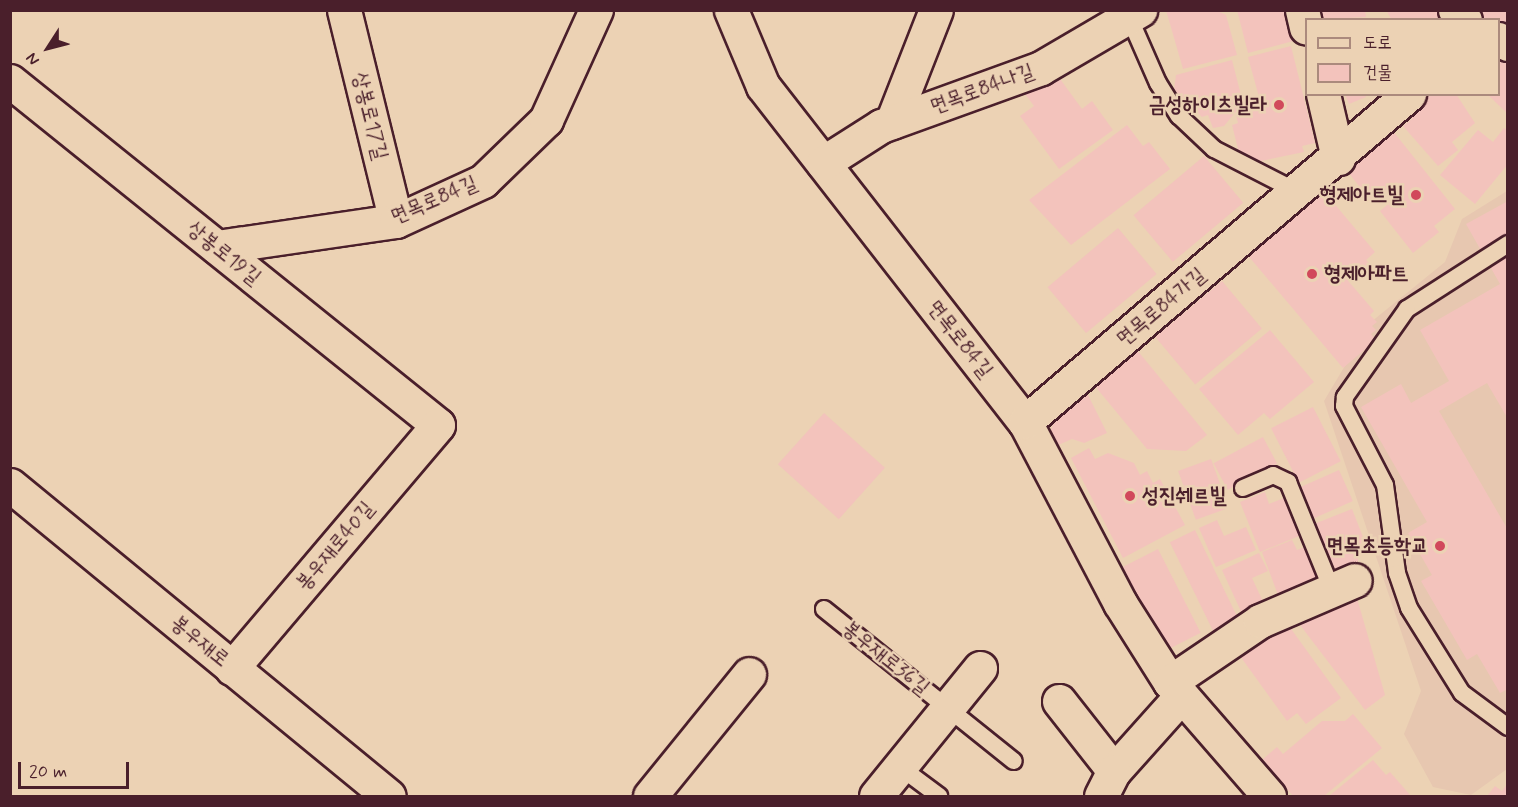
<!DOCTYPE html>
<html>
<head>
<meta charset="utf-8">
<style>
	body { margin:0 }
	#map { position:relative; width:1518px; height:807px; overflow:hidden; background:#ecd2b4; font-family:Mynerve,"Poor Story",sans-serif }
	div>[style] { position:absolute }
	.built>* { inset:0; background:#e7c7b0 }
	.building>* { inset:0; background:#f3c3bc; transform-origin:0 0 }
	.roads { filter:drop-shadow(2px 0 #4a1f2b) drop-shadow(-2px 0 #4a1f2b) drop-shadow(0 2px #4a1f2b) drop-shadow(0 -2px #4a1f2b) }
	.service>* { height:16px; margin:-8px; padding:0 8px; transform-origin:8px; border-radius:8px; background:#ecd2b4 }
	.minor>* { height:33px; margin:-16.5px; padding:0 16.5px; transform-origin:16.5px; border-radius:16.5px; background:#ecd2b4 }
	.tertiary>* { height:33px; margin:-16.5px; padding:0 16.5px; transform-origin:16.5px; border-radius:16.5px; background:#ecd2b4 }
	.dots>* { width:16px; height:16px; translate:-50% -50%; box-sizing:border-box; border:3px solid #ecd2b4; border-radius:50% }
	span { translate:-50% -50%; white-space:nowrap; text-align:center; line-height:1.15; -webkit-text-stroke:5px #ecd2b4; paint-order:stroke }
	.street-label { font-size:21px; color:#4a1f2b }
	.poi-label { font-size:21px; color:#4a1f2b; font-weight:700 }
	.right { translate:-100% -50%; text-align:right }
	.left { translate:0 -50%; text-align:left }
	.frame { position:absolute; inset:0; border:12px solid #4a1f2b; pointer-events:none }
	.legend { position:absolute; left:1305px; top:18px; width:195px; height:78px; box-sizing:border-box; background:#ecd2b4; border:2px solid #ab8a7d; margin:0; padding:8px 10px; list-style:none; font-size:18px; color:#4a1f2b }
	.legend li { display:flex; align-items:center; gap:12px; height:30px }
	.legend b { width:30px; border:2px solid #ab8a7d }
	.north { position:absolute; left:18px; top:18px; width:60px; height:60px; -webkit-text-stroke:4px #ecd2b4; paint-order:stroke; rotate:234deg; font-size:16px; font-weight:700; line-height:24px; text-align:center; color:#4a1f2b }
	.north::after { content:''; display:block; margin:auto; width:21px; height:27px; background:#4a1f2b; clip-path:polygon(50% 0,100% 100%,50% 72%,0 100%) }
	.scale { position:absolute; left:18px; top:762px; width:111px; height:27px; box-sizing:border-box; border:3px solid #4a1f2b; border-top:0; padding-left:8px; font-size:18px; line-height:21px; white-space:nowrap; color:#4a1f2b; -webkit-text-stroke:4px #ecd2b4; paint-order:stroke }
</style>
</head>
<body>
<div id="map">
	<div class="built">
		<i style="clip-path:polygon(1507px 191px,1507px 769px,1471px 795px,1433px 787px,1404px 734px,1421px 691px,1324px 401px,1371px 322px,1445px 262px,1462px 219px)"></i>
	</div>
	<div class="building">
		<i style="clip-path:polygon(1166px 10px,1218px 11px,1226px 15px,1237px 55px,1183px 69px)"></i>
		<i style="clip-path:polygon(1237px 10px,1289px 10px,1297px 40px,1248px 53px)"></i>
		<i style="clip-path:polygon(1307px 10px,1365px 10px,1366px 17px,1310px 20px)"></i>
		<i style="clip-path:polygon(1386px 10px,1444px 10px,1446px 14px,1438px 20px,1392px 20px)"></i>
		<i style="clip-path:polygon(1470px 10px,1506px 10px,1508px 29px,1498px 27px,1498px 20px,1483px 20px)"></i>
		<i style="clip-path:polygon(1498px 43px,1508px 51px,1508px 114px,1487px 94px,1498px 94px)"></i>
		<i style="clip-path:polygon(1291px 46px,1315px 143px,1302px 146px,1304px 152px,1251px 163px,1249px 154px,1240px 157px,1232px 125px,1238px 123px,1236px 115px,1254px 110px,1250px 100px,1259px 97px,1248px 57px)"></i>
		<i style="clip-path:polygon(1232px 60px,1243px 103px,1224px 126px,1213px 128px,1208px 115px,1202px 117px,1174px 90px,1176px 75px)"></i>
		<i style="clip-path:polygon(1055px 72px,1082px 109px,1092px 101px,1113px 130px,1059px 169px,1020px 116px,1034px 106px,1025px 94px)"></i>
		<i style="clip-path:polygon(1345px 94px,1365px 94px,1366px 97px,1349px 104px)"></i>
		<i style="clip-path:polygon(1421px 94px,1456px 94px,1475px 123px,1452px 142px,1458px 150px,1438px 166px,1403px 126px,1412px 119px,1404px 109px)"></i>
		<i style="clip-path:polygon(1127px 125px,1143px 146px,1149px 142px,1170px 169px,1071px 245px,1029px 200px)"></i>
		<i style="clip-path:polygon(1504px 128px,1508px 131px,1508px 164px,1475px 204px,1440px 175px,1478px 130px,1493px 142px)"></i>
		<i style="clip-path:polygon(1393px 131px,1455px 209px,1434px 226px,1439px 232px,1413px 253px,1380px 211px,1393px 200px,1385px 190px,1371px 201px,1343px 166px)"></i>
		<i style="left:1204px;top:156px;width:61px;height:92px;rotate:50deg"></i>
		<i style="clip-path:polygon(1321px 188px,1375px 252px,1366px 260px,1371px 265px,1350px 283px,1374px 311px,1370px 315px,1377px 322px,1372px 326px,1376px 330px,1371px 334px,1376px 340px,1343px 368px,1245px 252px)"></i>
		<i style="clip-path:polygon(1508px 201px,1508px 419px,1487px 383px,1439px 411px,1508px 530px,1508px 689px,1500px 693px,1477px 654px,1467px 660px,1421px 581px,1432px 575px,1408px 533px,1427px 522px,1361px 407px,1401px 384px,1411px 403px,1449px 381px,1420px 330px,1500px 284px,1466px 224px)"></i>
		<i style="left:1118px;top:228px;width:60px;height:92px;rotate:50deg"></i>
		<i style="left:1222px;top:281px;width:62px;height:87px;rotate:50deg"></i>
		<i style="clip-path:polygon(1270px 330px,1314px 382px,1270px 419px,1264px 413px,1238px 435px,1199px 389px)"></i>
		<i style="clip-path:polygon(1137px 350px,1207px 435px,1186px 451px,1147px 449px,1094px 385px)"></i>
		<i style="clip-path:polygon(1088px 395px,1107px 433px,1084px 443px,1072px 439px,1056px 446px,1050px 432px,1060px 406px)"></i>
		<i style="left:1313px;top:407px;width:61px;height:47px;rotate:63deg"></i>
		<i style="left:824px;top:413px;width:82px;height:69px;rotate:42deg"></i>
		<i style="left:1263px;top:437px;width:30px;height:56px;rotate:62deg"></i>
		<i style="clip-path:polygon(1089px 448px,1095px 459px,1108px 453px,1134px 463px,1140px 475px,1147px 471px,1153px 483px,1160px 479px,1185px 525px,1123px 558px,1071px 458px)"></i>
		<i style="left:1211px;top:459px;width:52px;height:35px;rotate:70deg"></i>
		<i style="left:1339px;top:470px;width:34px;height:45px;rotate:66deg"></i>
		<i style="clip-path:polygon(1265px 492px,1269px 504px,1289px 496px,1304px 534px,1260px 552px,1240px 502px)"></i>
		<i style="clip-path:polygon(1352px 509px,1363px 537px,1355px 574px,1335px 581px,1314px 524px)"></i>
		<i style="clip-path:polygon(1217px 520px,1224px 536px,1246px 527px,1256px 550px,1216px 567px,1199px 528px)"></i>
		<i style="left:1195px;top:530px;width:102px;height:28px;rotate:64deg"></i>
		<i style="clip-path:polygon(1292px 540px,1297px 550px,1308px 546px,1324px 586px,1281px 603px,1262px 552px)"></i>
		<i style="left:1158px;top:549px;width:94px;height:45px;rotate:63deg"></i>
		<i style="clip-path:polygon(1259px 553px,1268px 571px,1252px 578px,1266px 608px,1244px 618px,1222px 570px)"></i>
		<i style="clip-path:polygon(1354px 588px,1385px 695px,1365px 710px,1297px 621px)"></i>
		<i style="clip-path:polygon(1281px 615px,1341px 698px,1306px 724px,1297px 713px,1287px 721px,1235px 649px)"></i>
		<i style="clip-path:polygon(1353px 714px,1382px 748px,1324px 796px,1293px 796px,1262px 760px,1277px 747px,1283px 754px,1322px 721px,1345px 721px)"></i>
		<i style="clip-path:polygon(1373px 760px,1386px 775px,1390px 772px,1411px 796px,1329px 796px)"></i>
		<i style="clip-path:polygon(1508px 783px,1508px 796px,1487px 796px,1495px 786px,1502px 791px)"></i>
	</div>
	<div class="roads">
		<div class="service">
			<i style="left:1129px;top:17px;width:72px;rotate:66.3deg"></i>
			<i style="left:1158px;top:83px;width:39px;rotate:58deg"></i>
			<i style="left:1179px;top:116px;width:48px;rotate:43.3deg"></i>
			<i style="left:1214px;top:149px;width:94px;rotate:27.1deg"></i>
			<i style="left:1508px;top:244px;width:120px;rotate:147.2deg"></i>
			<i style="left:1407px;top:309px;width:108px;rotate:125.2deg"></i>
			<i style="left:1345px;top:397px;width:9px;rotate:96deg"></i>
			<i style="left:1344px;top:406px;width:89px;rotate:62.6deg"></i>
			<i style="left:1385px;top:485px;width:89px;rotate:82.2deg"></i>
			<i style="left:1397px;top:573px;width:37px;rotate:71deg"></i>
			<i style="left:1409px;top:608px;width:100px;rotate:58.1deg"></i>
			<i style="left:1462px;top:693px;width:57px;rotate:36.5deg"></i>
			<i style="left:1243px;top:488px;width:33px;rotate:-23deg"></i>
			<i style="left:1273px;top:475px;width:17px;rotate:25deg"></i>
			<i style="left:1288px;top:482px;width:117px;rotate:67.8deg"></i>
			<i style="left:824px;top:609px;width:243px;rotate:38.7deg"></i>
			<i style="left:900px;top:767px;width:49px;rotate:36.6deg"></i>
		</div>
		<div class="minor">
			<i style="left:344px;top:10px;width:217px;rotate:76.2deg"></i>
			<i style="left:731px;top:10px;width:82px;rotate:67.2deg"></i>
			<i style="left:763px;top:86px;width:426px;rotate:52.1deg"></i>
			<i style="left:1025px;top:422px;width:204px;rotate:62.3deg"></i>
			<i style="left:1120px;top:603px;width:93px;rotate:57.7deg"></i>
			<i style="left:1170px;top:682px;width:151px;rotate:49deg"></i>
			<i style="left:1302px;top:10px;width:18px;rotate:77deg"></i>
			<i style="left:1455px;top:10px;width:14px;rotate:45deg"></i>
			<i style="left:1498px;top:39px;width:11px;rotate:27deg"></i>
			<i style="left:10px;top:81px;width:549px;rotate:38.79deg"></i>
			<i style="left:438px;top:425px;width:319px;rotate:130.3deg"></i>
			<i style="left:1323px;top:94px;width:66px;rotate:76.8deg"></i>
			<i style="left:892px;top:122px;width:120px;rotate:-68.6deg"></i>
			<i style="left:823px;top:163px;width:69px;rotate:-32.5deg"></i>
			<i style="left:881px;top:126px;width:170px;rotate:-19.9deg"></i>
			<i style="left:1041px;top:68px;width:115px;rotate:-30.4deg"></i>
			<i style="left:217px;top:247px;width:181px;rotate:-8.3deg"></i>
			<i style="left:396px;top:221px;width:96px;rotate:-24.7deg"></i>
			<i style="left:483px;top:181px;width:88px;rotate:-44.1deg"></i>
			<i style="left:546px;top:120px;width:121px;rotate:-65.6deg"></i>
			<i style="left:1025px;top:422px;width:505px;rotate:-40.5deg"></i>
			<i style="left:1170px;top:682px;width:109px;rotate:-34.1deg"></i>
			<i style="left:1260px;top:621px;width:103px;rotate:-23.3deg"></i>
			<i style="left:1059px;top:701px;width:89px;rotate:51.8deg"></i>
			<i style="left:1114px;top:771px;width:101px;rotate:-48.2deg"></i>
			<i style="left:650px;top:796px;width:157px;rotate:-50.9deg"></i>
			<i style="left:876px;top:796px;width:165px;rotate:-50.9deg"></i>
			<i style="left:1101px;top:796px;width:28px;rotate:-63deg"></i>
		</div>
		<div class="tertiary">
			<i style="left:10px;top:485px;width:490px;rotate:39.4deg"></i>
		</div>
	</div>
	<div class="dots">
		<i style="left:1279px;top:105px;background:#d1495b"></i>
		<i style="left:1416px;top:195px;background:#d1495b"></i>
		<i style="left:1312px;top:274px;background:#d1495b"></i>
		<i style="left:1130px;top:496px;background:#d1495b"></i>
		<i style="left:1440px;top:546px;background:#d1495b"></i>
	</div>
	<div class="street-label">
		<span style="left:982px;top:89px;rotate:-20deg">면목로84나길</span>
		<span style="left:370px;top:116px;rotate:76deg">상봉로17길</span>
		<span style="left:434px;top:200px;rotate:-23deg">면목로84길</span>
		<span style="left:224px;top:253px;rotate:39deg">상봉로19길</span>
		<span style="left:1161px;top:307px;rotate:-40deg">면목로84가길</span>
		<span style="left:960px;top:339px;rotate:52deg">면목로84길</span>
		<span style="left:335px;top:546px;rotate:-50deg">봉우재로40길</span>
		<span style="left:200px;top:641px;rotate:39deg">봉우재로</span>
		<span style="left:886px;top:658px;rotate:39deg">봉우재로36길</span>
	</div>
	<div class="poi-label">
		<span class="right" style="left:1267px;top:105px">금성하이츠빌라</span>
		<span class="right" style="left:1404px;top:195px">형제아트빌</span>
		<span class="left" style="left:1324px;top:274px">형제아파트</span>
		<span class="left" style="left:1142px;top:496px">성진쉐르빌</span>
		<span class="right" style="left:1428px;top:546px">면목초등학교</span>
	</div>
	<div class="frame"></div>
	<ul class="legend">
	<li><b style="height:8px;background:#ecd2b4"></b>도로</li>
	<li><b style="height:16px;background:#f3c3bc"></b>건물</li>
	</ul>
	<div class="north">N</div>
	<div class="scale">20 m</div>
</div>
</body>
</html>
